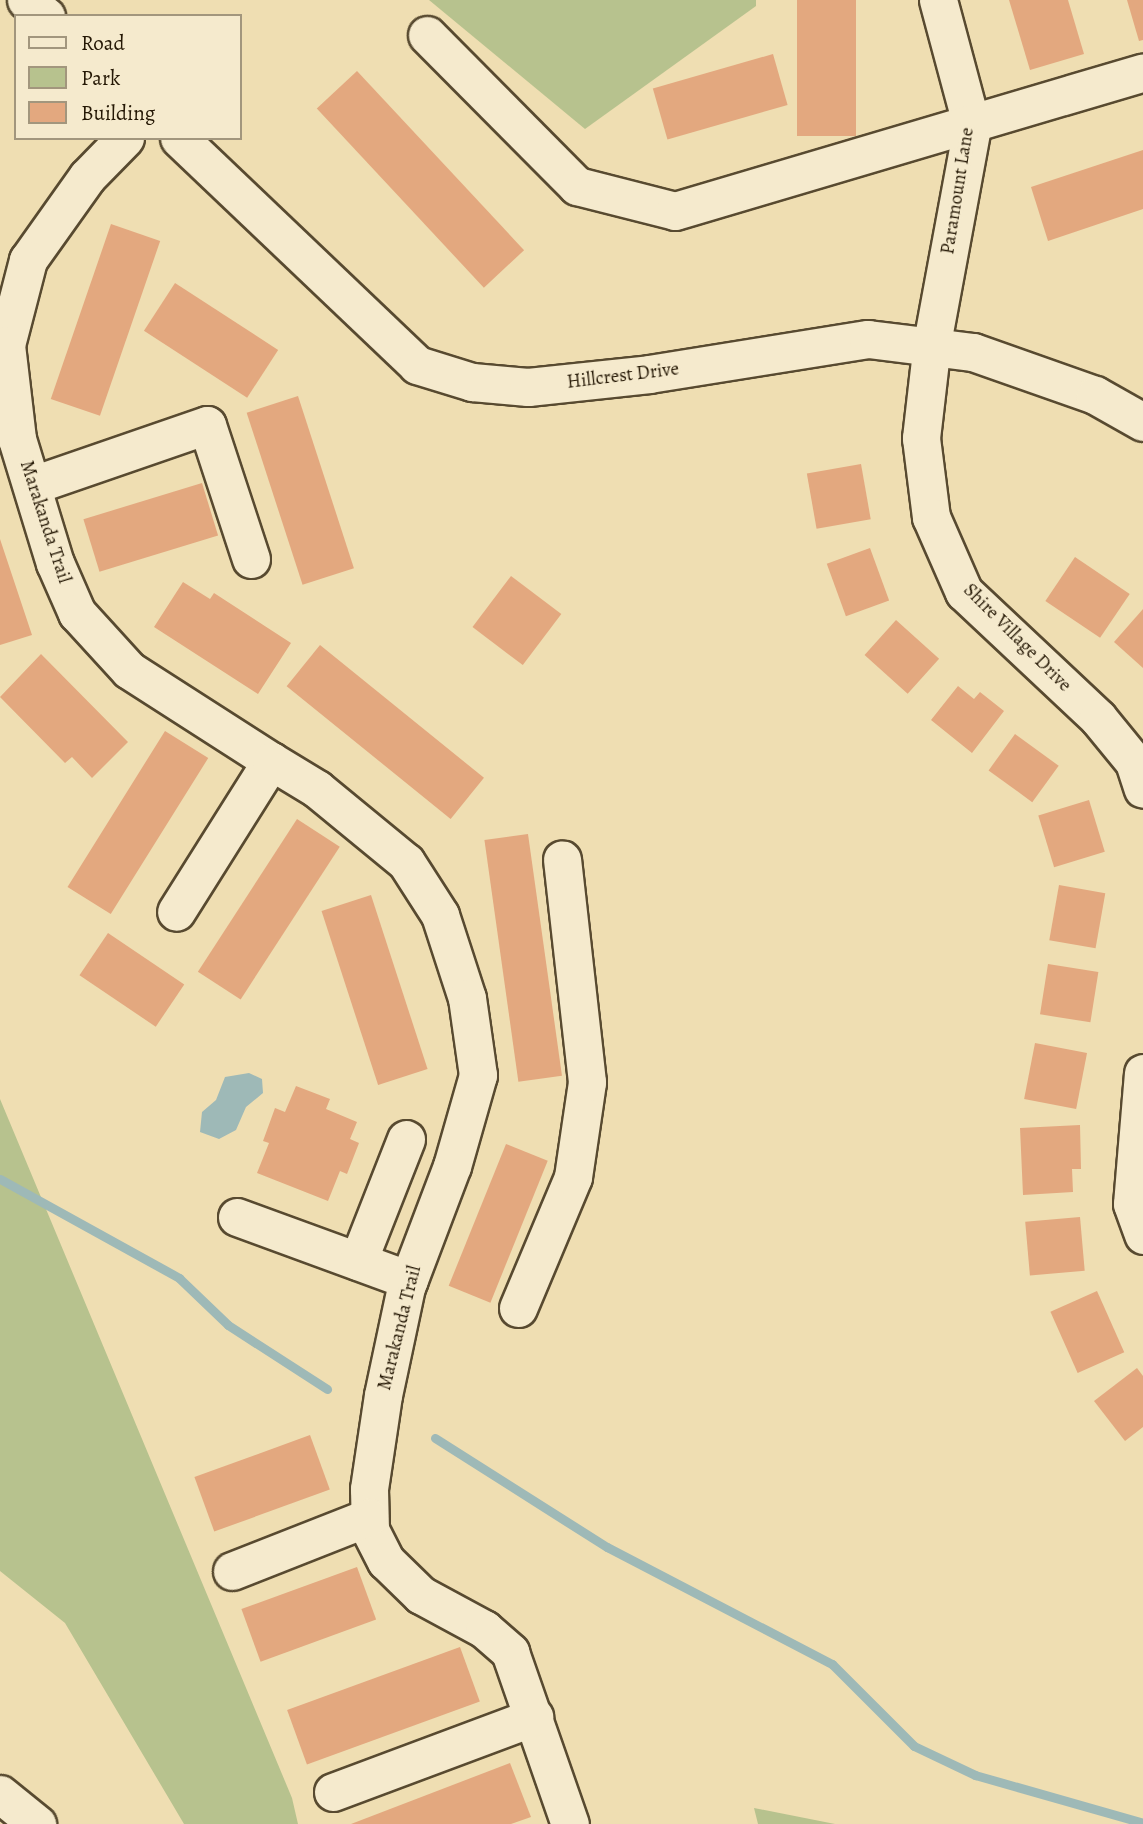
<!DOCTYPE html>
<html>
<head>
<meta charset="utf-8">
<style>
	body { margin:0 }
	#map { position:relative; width:1143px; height:1824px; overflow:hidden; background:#efdeb2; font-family:Alegreya,serif }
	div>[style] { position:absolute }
	.green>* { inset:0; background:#b7c28e }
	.water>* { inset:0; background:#9eb9b7 }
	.stream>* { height:9px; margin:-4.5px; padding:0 4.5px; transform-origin:4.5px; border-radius:4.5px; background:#9eb9b7 }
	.building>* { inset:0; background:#e3a87f; transform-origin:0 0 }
	.roads { filter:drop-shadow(2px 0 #584a30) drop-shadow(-2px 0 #584a30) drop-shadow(0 2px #584a30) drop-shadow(0 -2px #584a30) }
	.minor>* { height:37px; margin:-18.5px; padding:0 18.5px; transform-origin:18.5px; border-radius:18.5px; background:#f5eacd }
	span { translate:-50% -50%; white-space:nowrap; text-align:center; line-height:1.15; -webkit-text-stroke:5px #f5eacd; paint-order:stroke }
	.street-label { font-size:19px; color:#251805 }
	.legend { position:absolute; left:14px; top:14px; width:228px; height:126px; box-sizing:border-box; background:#f5eacd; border:2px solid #a2967d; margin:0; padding:9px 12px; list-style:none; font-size:21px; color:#251805 }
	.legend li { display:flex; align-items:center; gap:14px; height:35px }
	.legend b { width:35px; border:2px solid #a2967d }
</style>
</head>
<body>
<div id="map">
	<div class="green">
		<i style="clip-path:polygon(429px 0,756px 0,756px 6px,585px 129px)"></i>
		<i style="clip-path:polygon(0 1099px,292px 1798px,298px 1824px,184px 1824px,65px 1623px,0 1571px)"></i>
		<i style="clip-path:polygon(754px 1808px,835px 1824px,758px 1824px)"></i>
	</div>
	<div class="water">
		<i style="clip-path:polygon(249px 1073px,262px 1079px,263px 1093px,246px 1107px,236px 1130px,219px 1139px,200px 1132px,202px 1112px,216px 1100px,225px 1077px)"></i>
	</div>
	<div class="stream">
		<i style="left:0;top:1179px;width:205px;rotate:28.9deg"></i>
		<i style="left:179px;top:1278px;width:68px;rotate:43.8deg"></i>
		<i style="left:228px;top:1325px;width:118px;rotate:32.9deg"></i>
		<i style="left:435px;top:1438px;width:204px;rotate:32.4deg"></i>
		<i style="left:607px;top:1547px;width:254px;rotate:27.5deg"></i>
		<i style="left:832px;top:1664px;width:116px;rotate:45deg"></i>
		<i style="left:914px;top:1746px;width:68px;rotate:25.4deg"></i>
		<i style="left:975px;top:1775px;width:175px;rotate:15.9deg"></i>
	</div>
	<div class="building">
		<i style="left:797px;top:0;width:59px;height:136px"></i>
		<i style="clip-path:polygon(1009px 0,1068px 0,1084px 54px,1030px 70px)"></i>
		<i style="clip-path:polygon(1127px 0,1143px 0,1143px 40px,1139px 41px)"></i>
		<i style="left:773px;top:54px;width:53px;height:125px;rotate:74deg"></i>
		<i style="left:357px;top:71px;width:245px;height:55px;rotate:47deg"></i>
		<i style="clip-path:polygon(1143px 150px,1143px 209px,1048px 241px,1031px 187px)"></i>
		<i style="left:111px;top:224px;width:52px;height:185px;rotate:19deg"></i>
		<i style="left:175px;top:283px;width:123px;height:57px;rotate:33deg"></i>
		<i style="left:298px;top:396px;width:181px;height:54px;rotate:72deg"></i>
		<i style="left:861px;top:464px;width:56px;height:55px;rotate:80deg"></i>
		<i style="left:202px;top:483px;width:55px;height:124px;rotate:73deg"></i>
		<i style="clip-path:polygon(0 539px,32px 635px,0 645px)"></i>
		<i style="left:870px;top:548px;width:56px;height:46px;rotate:70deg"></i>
		<i style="left:1075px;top:557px;width:66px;height:53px;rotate:34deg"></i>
		<i style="left:511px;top:576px;width:63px;height:64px;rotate:37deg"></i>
		<i style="clip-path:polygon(183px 582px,210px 599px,214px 593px,291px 643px,258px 694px,154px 627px)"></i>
		<i style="clip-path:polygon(1143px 609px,1143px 668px,1114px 642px)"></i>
		<i style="left:896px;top:620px;width:58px;height:47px;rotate:42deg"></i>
		<i style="left:320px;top:645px;width:211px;height:53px;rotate:39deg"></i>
		<i style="clip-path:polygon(41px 654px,128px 742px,92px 778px,72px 757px,65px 763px,0 697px)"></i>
		<i style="clip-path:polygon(958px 686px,974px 699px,980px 692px,1004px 711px,972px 753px,931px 720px)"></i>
		<i style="left:165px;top:731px;width:51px;height:184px;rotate:32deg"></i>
		<i style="left:1015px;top:734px;width:54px;height:45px;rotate:36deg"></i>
		<i style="left:1089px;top:800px;width:54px;height:53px;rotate:73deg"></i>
		<i style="left:297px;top:819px;width:51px;height:182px;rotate:33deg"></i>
		<i style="left:528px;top:834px;width:244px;height:44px;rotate:82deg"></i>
		<i style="left:1059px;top:885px;width:47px;height:56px;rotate:10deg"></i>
		<i style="left:371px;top:895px;width:183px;height:52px;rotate:72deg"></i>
		<i style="left:108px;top:933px;width:92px;height:51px;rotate:34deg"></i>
		<i style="left:1048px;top:964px;width:51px;height:51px;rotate:9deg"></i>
		<i style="left:1035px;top:1043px;width:53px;height:57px;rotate:11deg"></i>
		<i style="clip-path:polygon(296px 1086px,330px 1099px,326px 1109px,357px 1122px,350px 1139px,359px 1143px,347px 1174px,340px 1171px,328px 1201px,257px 1173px,269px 1143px,263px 1141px,275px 1108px,285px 1112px)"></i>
		<i style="clip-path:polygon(1080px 1125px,1081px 1169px,1072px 1169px,1073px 1192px,1023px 1195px,1020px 1128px)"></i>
		<i style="left:506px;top:1144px;width:45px;height:153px;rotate:22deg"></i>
		<i style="left:1080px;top:1217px;width:54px;height:55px;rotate:85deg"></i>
		<i style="left:1097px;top:1291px;width:67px;height:51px;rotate:66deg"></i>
		<i style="clip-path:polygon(1137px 1368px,1143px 1376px,1143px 1427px,1125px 1441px,1094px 1401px)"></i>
		<i style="left:310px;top:1435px;width:58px;height:123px;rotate:70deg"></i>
		<i style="left:357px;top:1567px;width:56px;height:123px;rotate:70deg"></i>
		<i style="left:460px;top:1647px;width:58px;height:184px;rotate:70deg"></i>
		<i style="clip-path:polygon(510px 1763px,531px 1817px,511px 1824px,351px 1824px)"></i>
	</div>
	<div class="roads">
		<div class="minor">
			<i style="left:26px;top:0;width:26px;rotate:39deg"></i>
			<i style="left:938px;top:0;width:131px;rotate:75deg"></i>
			<i style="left:972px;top:127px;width:220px;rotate:100.5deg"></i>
			<i style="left:932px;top:343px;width:96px;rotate:96.6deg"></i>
			<i style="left:921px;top:438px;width:80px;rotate:82.8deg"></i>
			<i style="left:931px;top:517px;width:82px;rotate:66.3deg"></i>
			<i style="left:964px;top:592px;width:184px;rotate:43.2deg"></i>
			<i style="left:1098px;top:718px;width:57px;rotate:50.7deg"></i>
			<i style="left:1134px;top:762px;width:28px;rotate:72deg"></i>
			<i style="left:427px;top:35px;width:213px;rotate:45.2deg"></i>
			<i style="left:577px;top:186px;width:101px;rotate:14.3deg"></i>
			<i style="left:675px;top:211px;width:488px;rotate:-16.5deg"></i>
			<i style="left:125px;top:138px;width:54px;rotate:134.3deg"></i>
			<i style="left:87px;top:177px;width:102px;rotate:125.4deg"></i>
			<i style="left:28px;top:260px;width:88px;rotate:104.5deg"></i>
			<i style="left:6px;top:345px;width:95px;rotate:83.3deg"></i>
			<i style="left:17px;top:439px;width:130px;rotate:73deg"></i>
			<i style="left:55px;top:563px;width:55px;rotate:66.3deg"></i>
			<i style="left:77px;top:613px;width:77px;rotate:47.6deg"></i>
			<i style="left:129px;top:670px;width:169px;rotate:32.7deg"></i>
			<i style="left:271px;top:761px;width:178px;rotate:122.2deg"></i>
			<i style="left:179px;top:138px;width:329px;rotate:43.6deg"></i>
			<i style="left:417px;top:365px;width:58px;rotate:17.2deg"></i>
			<i style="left:472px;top:382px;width:56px;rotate:5.1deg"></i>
			<i style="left:528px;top:387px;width:122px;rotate:-6.1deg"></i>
			<i style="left:649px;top:374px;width:222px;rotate:-9.1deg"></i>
			<i style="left:868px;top:339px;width:106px;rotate:7.1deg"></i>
			<i style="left:973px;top:352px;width:129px;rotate:19.4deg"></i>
			<i style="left:1095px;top:395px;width:55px;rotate:29.4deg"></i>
			<i style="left:33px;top:485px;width:184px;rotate:-19deg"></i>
			<i style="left:207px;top:425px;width:141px;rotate:71.8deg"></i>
			<i style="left:271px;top:761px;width:54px;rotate:31.3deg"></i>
			<i style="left:317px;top:789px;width:115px;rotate:39.4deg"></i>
			<i style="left:406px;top:862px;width:63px;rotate:57.3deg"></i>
			<i style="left:440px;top:915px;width:87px;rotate:72deg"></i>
			<i style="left:467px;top:998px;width:78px;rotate:81.9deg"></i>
			<i style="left:478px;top:1075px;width:95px;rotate:105.9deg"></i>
			<i style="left:452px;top:1166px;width:129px;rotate:110.8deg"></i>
			<i style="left:406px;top:1287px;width:110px;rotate:102deg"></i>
			<i style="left:383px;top:1395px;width:95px;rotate:98.5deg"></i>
			<i style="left:369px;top:1489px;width:41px;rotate:88.6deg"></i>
			<i style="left:370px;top:1530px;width:35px;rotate:63deg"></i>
			<i style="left:386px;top:1561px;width:49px;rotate:44.2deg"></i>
			<i style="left:421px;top:1595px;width:72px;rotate:28.4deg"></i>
			<i style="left:484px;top:1629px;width:35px;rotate:41deg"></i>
			<i style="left:510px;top:1652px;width:182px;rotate:70.8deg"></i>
			<i style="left:1143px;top:1073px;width:131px;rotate:94.8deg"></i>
			<i style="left:1132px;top:1204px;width:33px;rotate:70deg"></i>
			<i style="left:237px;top:1217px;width:183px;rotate:20.1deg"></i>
			<i style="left:358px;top:1261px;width:131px;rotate:-68.5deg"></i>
			<i style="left:518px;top:1308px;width:142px;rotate:-67.2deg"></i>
			<i style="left:573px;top:1177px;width:96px;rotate:-81.6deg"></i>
			<i style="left:587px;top:1082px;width:224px;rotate:-96.4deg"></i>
			<i style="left:232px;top:1571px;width:147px;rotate:-21.5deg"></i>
			<i style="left:333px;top:1792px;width:215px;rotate:-20.5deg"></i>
			<i style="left:0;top:1794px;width:48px;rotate:39deg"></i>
		</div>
	</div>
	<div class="street-label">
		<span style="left:958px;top:191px;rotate:-81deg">Paramount Lane</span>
		<span style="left:623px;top:376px;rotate:-7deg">Hillcrest Drive</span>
		<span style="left:45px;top:522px;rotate:72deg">Marakanda Trail</span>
		<span style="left:1017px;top:638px;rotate:45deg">Shire Village Drive</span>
		<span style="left:400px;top:1328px;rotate:-76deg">Marakanda Trail</span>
	</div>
	<ul class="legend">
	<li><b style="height:9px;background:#f5eacd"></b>Road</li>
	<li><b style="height:19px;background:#b7c28e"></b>Park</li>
	<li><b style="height:19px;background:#e3a87f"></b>Building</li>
	</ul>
</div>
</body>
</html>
